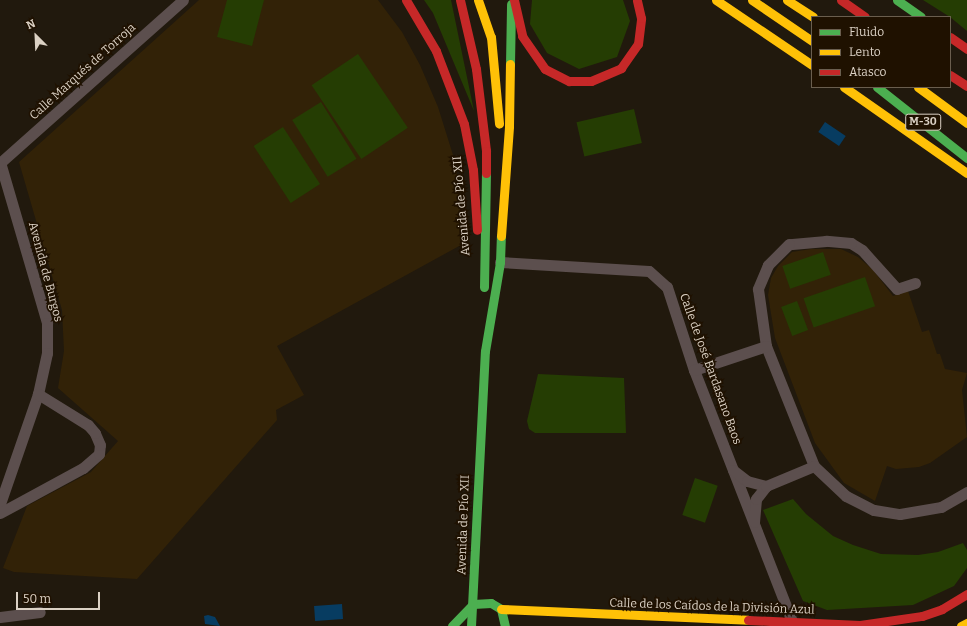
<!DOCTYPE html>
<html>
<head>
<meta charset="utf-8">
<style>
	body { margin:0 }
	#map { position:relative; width:967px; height:626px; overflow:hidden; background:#21190d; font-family:Bitter,serif }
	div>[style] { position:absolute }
	.built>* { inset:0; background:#322207 }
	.green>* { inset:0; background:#253d03; transform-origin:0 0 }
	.water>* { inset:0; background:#073c61; transform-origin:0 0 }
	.street>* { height:11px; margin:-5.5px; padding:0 5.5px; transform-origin:5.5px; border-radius:5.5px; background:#5c4f4e }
	.fast>* { height:9px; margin:-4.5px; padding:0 4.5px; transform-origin:4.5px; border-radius:4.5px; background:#4caf50 }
	.slow>* { height:9px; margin:-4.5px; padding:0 4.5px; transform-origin:4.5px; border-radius:4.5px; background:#ffc107 }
	.jam>* { height:9px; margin:-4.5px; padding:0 4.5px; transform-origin:4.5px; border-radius:4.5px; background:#c62828 }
	span { translate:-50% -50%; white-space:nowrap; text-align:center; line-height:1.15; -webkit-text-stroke:3.5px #1f1100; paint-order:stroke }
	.shield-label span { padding:1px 3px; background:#1f1100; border:1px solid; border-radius:3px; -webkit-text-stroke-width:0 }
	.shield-label { font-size:11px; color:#dbd1c4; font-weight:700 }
	.street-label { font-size:12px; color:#dbd1c4 }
	.legend { position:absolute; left:811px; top:16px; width:140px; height:72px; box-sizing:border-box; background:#1f1100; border:1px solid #6a5e4e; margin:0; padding:5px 7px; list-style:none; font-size:12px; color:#dbd1c4 }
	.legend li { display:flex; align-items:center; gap:8px; height:20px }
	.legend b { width:20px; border:1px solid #6a5e4e }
	.north { position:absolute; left:16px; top:16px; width:40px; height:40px; -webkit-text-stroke:3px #1f1100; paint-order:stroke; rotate:336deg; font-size:11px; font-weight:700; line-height:16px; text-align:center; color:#dbd1c4 }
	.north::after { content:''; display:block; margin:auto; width:14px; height:18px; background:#dbd1c4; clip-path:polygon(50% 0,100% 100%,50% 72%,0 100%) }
	.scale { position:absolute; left:16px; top:592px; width:84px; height:18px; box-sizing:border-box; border:2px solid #dbd1c4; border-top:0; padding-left:5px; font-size:12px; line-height:14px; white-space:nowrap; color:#dbd1c4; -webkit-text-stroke:3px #1f1100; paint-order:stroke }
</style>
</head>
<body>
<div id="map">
	<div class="built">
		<i style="clip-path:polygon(199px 0,378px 0,402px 32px,420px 65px,438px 107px,453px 155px,461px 197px,461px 245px,277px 346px,304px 395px,276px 410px,277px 420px,137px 579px,14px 572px,3px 568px,27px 506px,91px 472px,118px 441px,58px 388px,64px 351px,62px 310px,19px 162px)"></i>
		<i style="clip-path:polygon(811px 249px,841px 249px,858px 257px,873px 270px,893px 296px,908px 291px,922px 332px,929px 330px,937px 354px,940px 354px,945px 369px,967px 373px,962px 390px,967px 437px,930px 463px,919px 467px,896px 469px,887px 466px,875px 501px,844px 483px,815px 443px,775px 338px,768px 295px,771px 278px,778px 266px,792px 252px)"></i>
	</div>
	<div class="green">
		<i style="clip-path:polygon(227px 0,264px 0,252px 46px,217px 37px)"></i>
		<i style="clip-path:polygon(424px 0,451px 0,474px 111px,433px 13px)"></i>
		<i style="clip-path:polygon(532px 0,623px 0,630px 21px,617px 57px,579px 69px,547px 53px,530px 24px)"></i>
		<i style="clip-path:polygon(923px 0,967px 0,967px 31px,950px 17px)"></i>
		<i style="left:358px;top:54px;width:89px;height:56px;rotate:56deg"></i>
		<i style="left:321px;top:102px;width:67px;height:34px;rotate:58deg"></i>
		<i style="left:634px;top:109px;width:35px;height:59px;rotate:77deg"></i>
		<i style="left:283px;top:127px;width:68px;height:35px;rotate:57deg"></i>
		<i style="left:823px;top:252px;width:24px;height:43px;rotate:71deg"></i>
		<i style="left:865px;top:277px;width:31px;height:65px;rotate:71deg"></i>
		<i style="left:797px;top:301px;width:31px;height:17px;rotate:69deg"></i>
		<i style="clip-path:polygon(538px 374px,624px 378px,626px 433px,535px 433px,529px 429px,527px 421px)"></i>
		<i style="left:695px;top:478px;width:24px;height:39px;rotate:19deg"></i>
		<i style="clip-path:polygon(793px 499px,806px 514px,833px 536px,853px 545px,881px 554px,918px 555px,938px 552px,963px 543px,967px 550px,967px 568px,954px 586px,913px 605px,827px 610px,803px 601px,763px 510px)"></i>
	</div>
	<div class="water">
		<i style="left:825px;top:122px;width:25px;height:12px;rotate:34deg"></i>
		<i style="left:342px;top:604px;width:15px;height:28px;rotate:86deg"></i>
		<i style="clip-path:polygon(208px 615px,215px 617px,220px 626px,205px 624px,204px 616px)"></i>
	</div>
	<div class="street">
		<i style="left:0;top:162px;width:168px;rotate:73.7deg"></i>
		<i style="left:47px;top:323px;width:30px;rotate:90deg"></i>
		<i style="left:47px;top:353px;width:42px;rotate:102.4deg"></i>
		<i style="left:38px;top:394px;width:116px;rotate:109.1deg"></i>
		<i style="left:0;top:163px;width:245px;rotate:-41.7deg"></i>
		<i style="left:500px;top:262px;width:149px;rotate:3.5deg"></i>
		<i style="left:649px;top:271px;width:24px;rotate:42deg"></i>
		<i style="left:667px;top:287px;width:87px;rotate:72deg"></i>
		<i style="left:694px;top:370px;width:275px;rotate:68.7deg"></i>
		<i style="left:915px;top:283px;width:19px;rotate:162deg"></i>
		<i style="left:897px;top:289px;width:52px;rotate:-131.9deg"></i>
		<i style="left:862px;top:250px;width:13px;rotate:-148deg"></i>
		<i style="left:851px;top:243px;width:25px;rotate:-175deg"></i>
		<i style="left:826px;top:241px;width:37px;rotate:175deg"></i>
		<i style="left:789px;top:244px;width:30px;rotate:135deg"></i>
		<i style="left:768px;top:265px;width:26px;rotate:113deg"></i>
		<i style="left:758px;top:289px;width:58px;rotate:82deg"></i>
		<i style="left:766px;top:346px;width:129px;rotate:68.2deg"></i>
		<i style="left:814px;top:466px;width:44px;rotate:43.2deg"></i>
		<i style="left:846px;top:496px;width:31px;rotate:27deg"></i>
		<i style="left:874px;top:510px;width:26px;rotate:9deg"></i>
		<i style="left:900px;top:514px;width:42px;rotate:-9.7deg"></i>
		<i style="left:941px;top:507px;width:30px;rotate:-30deg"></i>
		<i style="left:694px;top:370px;width:76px;rotate:-18.4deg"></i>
		<i style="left:733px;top:470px;width:18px;rotate:38deg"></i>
		<i style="left:747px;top:481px;width:20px;rotate:15deg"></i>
		<i style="left:0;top:513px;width:94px;rotate:-28.5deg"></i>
		<i style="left:83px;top:468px;width:21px;rotate:-41deg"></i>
		<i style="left:99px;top:454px;width:9px;rotate:-84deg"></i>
		<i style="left:100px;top:445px;width:13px;rotate:-113deg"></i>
		<i style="left:95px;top:433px;width:11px;rotate:-131deg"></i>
		<i style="left:88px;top:425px;width:59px;rotate:-148.2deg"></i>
		<i style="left:754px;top:522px;width:23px;rotate:-85deg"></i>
		<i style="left:756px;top:499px;width:16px;rotate:-52deg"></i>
		<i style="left:766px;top:486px;width:52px;rotate:-22.6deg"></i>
		<i style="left:0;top:617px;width:40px;rotate:-7.1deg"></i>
	</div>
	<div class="fast">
		<i style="left:897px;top:0;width:29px;rotate:35deg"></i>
		<i style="left:510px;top:64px;width:60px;rotate:-89deg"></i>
		<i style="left:877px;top:87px;width:115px;rotate:38.3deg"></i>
		<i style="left:484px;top:287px;width:114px;rotate:-89deg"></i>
		<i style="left:452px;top:626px;width:30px;rotate:-46deg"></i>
		<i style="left:473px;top:604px;width:18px;rotate:-3deg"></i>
		<i style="left:491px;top:603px;width:12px;rotate:31deg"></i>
		<i style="left:501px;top:609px;width:17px;rotate:77deg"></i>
		<i style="left:471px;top:626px;width:275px;rotate:-87.1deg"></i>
		<i style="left:485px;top:351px;width:90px;rotate:-80.4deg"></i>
		<i style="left:500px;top:262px;width:26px;rotate:-88deg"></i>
	</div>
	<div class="slow">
		<i style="left:478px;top:0;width:39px;rotate:71deg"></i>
		<i style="left:491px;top:37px;width:87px;rotate:84.7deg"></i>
		<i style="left:716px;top:0;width:116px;rotate:34.1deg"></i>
		<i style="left:752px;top:0;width:73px;rotate:34.3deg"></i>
		<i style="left:787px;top:0;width:31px;rotate:33deg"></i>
		<i style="left:844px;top:87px;width:150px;rotate:35deg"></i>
		<i style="left:918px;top:87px;width:61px;rotate:36.3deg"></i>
		<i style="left:501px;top:236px;width:110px;rotate:-85.8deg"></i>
		<i style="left:509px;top:126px;width:62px;rotate:-89.1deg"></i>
		<i style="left:501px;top:609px;width:247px;rotate:2.5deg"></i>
		<i style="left:961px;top:626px;width:7px;rotate:-27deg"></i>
	</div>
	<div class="jam">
		<i style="left:406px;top:0;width:59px;rotate:59.5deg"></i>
		<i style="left:436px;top:51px;width:78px;rotate:69deg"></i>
		<i style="left:464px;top:124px;width:47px;rotate:78.9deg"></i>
		<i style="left:473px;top:170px;width:60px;rotate:86.2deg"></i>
		<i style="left:460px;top:0;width:71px;rotate:76.9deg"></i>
		<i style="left:476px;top:69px;width:83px;rotate:83deg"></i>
		<i style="left:486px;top:151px;width:22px;rotate:90deg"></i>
		<i style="left:514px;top:0;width:37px;rotate:77deg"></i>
		<i style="left:522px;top:36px;width:40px;rotate:55.1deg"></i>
		<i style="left:545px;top:69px;width:27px;rotate:27deg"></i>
		<i style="left:569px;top:81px;width:22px"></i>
		<i style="left:591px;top:81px;width:33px;rotate:-23deg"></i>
		<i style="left:621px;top:68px;width:29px;rotate:-55deg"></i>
		<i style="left:638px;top:44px;width:26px;rotate:-83deg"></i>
		<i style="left:641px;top:18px;width:18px;rotate:-103deg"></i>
		<i style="left:841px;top:0;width:29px;rotate:35deg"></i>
		<i style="left:950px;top:37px;width:21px;rotate:35deg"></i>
		<i style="left:950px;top:75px;width:20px;rotate:33deg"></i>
		<i style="left:748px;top:620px;width:112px;rotate:2.6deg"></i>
		<i style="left:860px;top:625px;width:63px;rotate:-8.3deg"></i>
		<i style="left:922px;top:616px;width:21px;rotate:-19deg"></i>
		<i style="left:942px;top:609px;width:29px;rotate:-31deg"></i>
	</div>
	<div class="shield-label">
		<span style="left:923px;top:122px">M-30</span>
	</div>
	<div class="street-label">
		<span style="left:83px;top:72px;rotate:-42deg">Calle Marqués de Torroja</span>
		<span style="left:462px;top:206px;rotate:-95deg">Avenida de Pío XII</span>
		<span style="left:45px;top:272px;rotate:75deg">Avenida de Burgos</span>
		<span style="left:710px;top:369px;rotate:70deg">Calle de José Bardasano Baos</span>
		<span style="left:464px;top:525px;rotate:-88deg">Avenida de Pío XII</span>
		<span style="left:712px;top:607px;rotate:2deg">Calle de los Caídos de la División Azul</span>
	</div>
	<ul class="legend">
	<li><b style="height:5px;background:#4caf50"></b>Fluido</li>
	<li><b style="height:5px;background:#ffc107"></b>Lento</li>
	<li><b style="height:5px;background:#c62828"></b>Atasco</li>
	</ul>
	<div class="north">N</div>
	<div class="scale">50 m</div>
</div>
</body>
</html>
